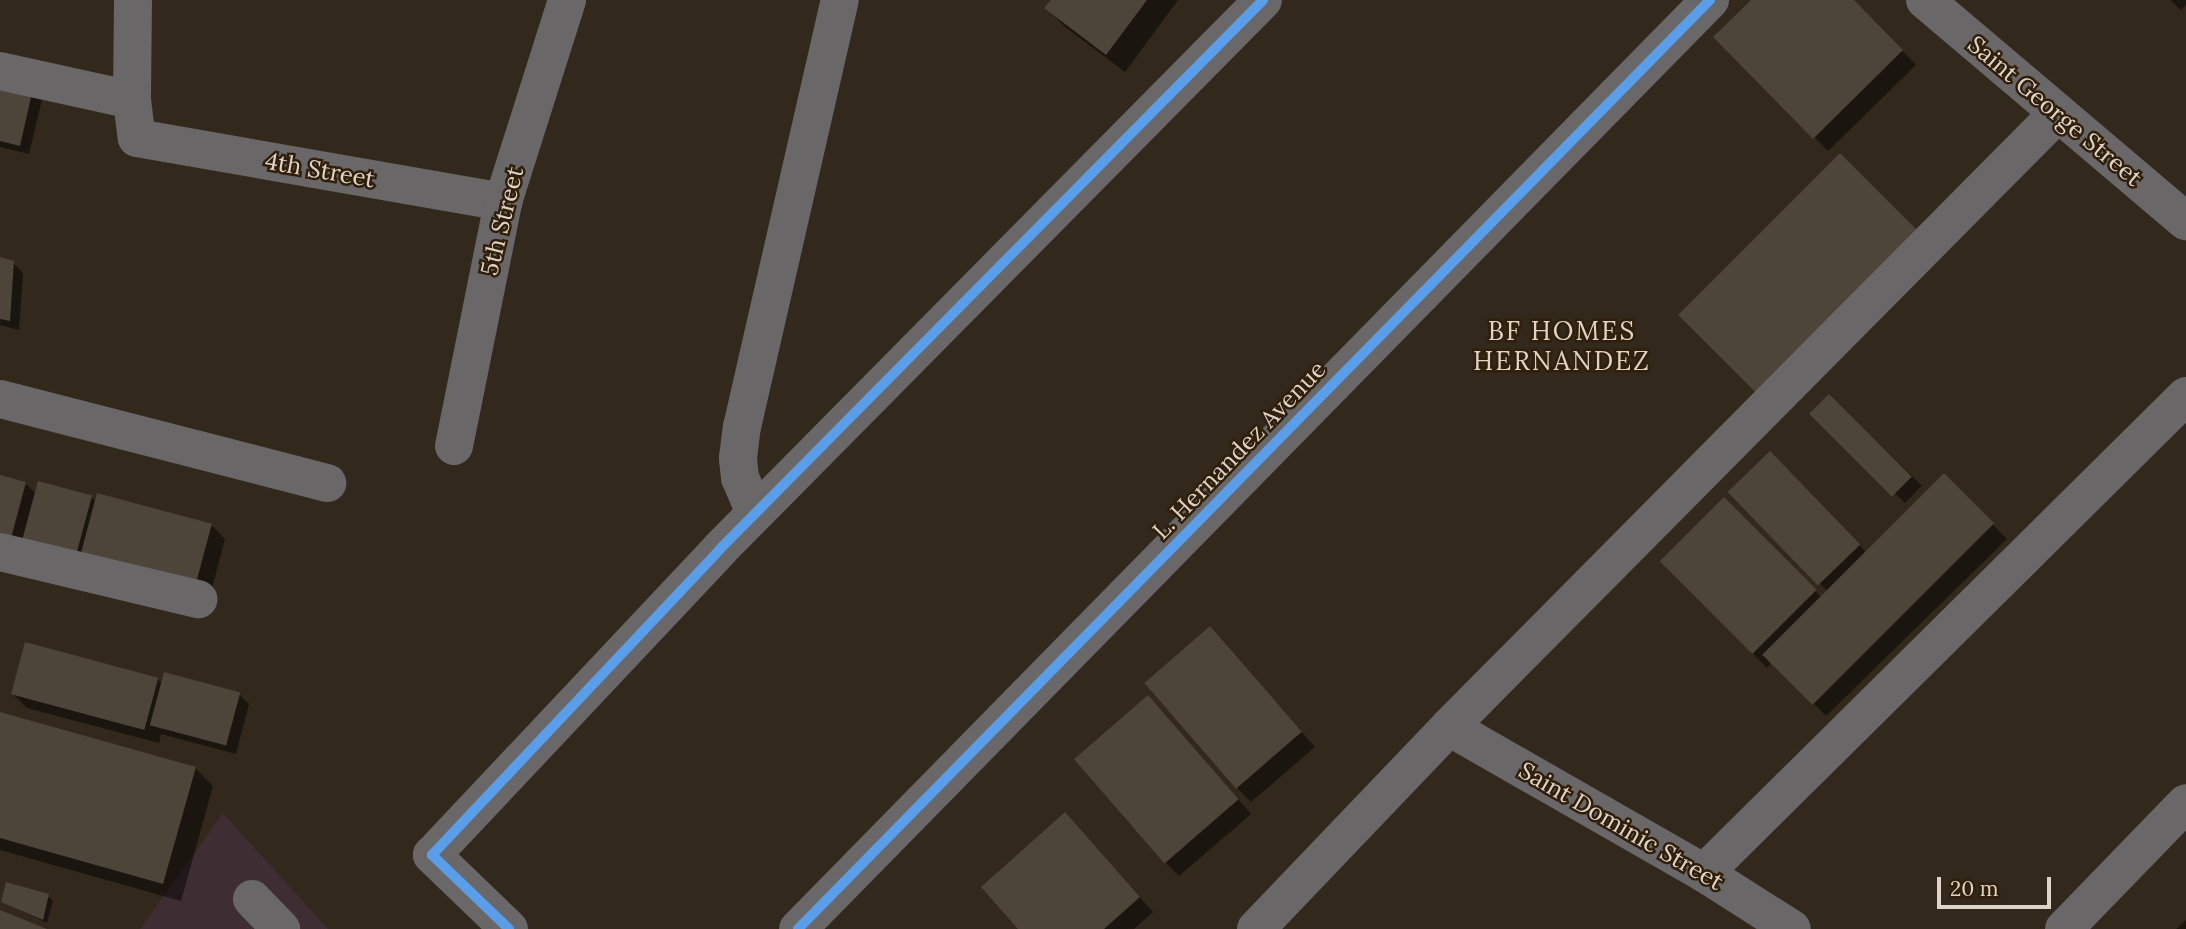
<!DOCTYPE html>
<html>
<head>
<meta charset="utf-8">
<style>
	body { margin:0 }
	#map { position:relative; width:2186px; height:929px; overflow:hidden; background:#32281c; font-family:Lora,serif }
	div>[style] { position:absolute }
	.industrial>* { inset:0; background:#3e2d33 }
	.shadow>* { inset:0; background:#0007; transform-origin:0 0 }
	.building>* { inset:0; background:#4d443a; transform-origin:0 0 }
	.minor>* { height:38px; margin:-19px; padding:0 19px; transform-origin:19px; border-radius:19px; background:#696768 }
	.cycleway>* { height:10px; margin:-5px; padding:0 5px; transform-origin:5px; border-radius:5px; background:#5a9eea }
	span { translate:-50% -50%; white-space:nowrap; text-align:center; line-height:1.15; -webkit-text-stroke:5px #301f0a; paint-order:stroke }
	.street-label { font-size:24px; color:#dfd3c7 }
	.neighbourhood-label { font-size:26px; color:#dfd3c7; letter-spacing:2px }
	.scale { position:absolute; left:1937px; top:877px; width:114px; height:32px; box-sizing:border-box; border:4px solid #dfd3c7; border-top:0; padding-left:9px; font-size:21px; line-height:24px; white-space:nowrap; color:#dfd3c7; -webkit-text-stroke:5px #301f0a; paint-order:stroke }
</style>
</head>
<body>
<div id="map">
	<div class="industrial">
		<i style="clip-path:polygon(223px 813px,328px 929px,140px 929px)"></i>
	</div>
	<div class="shadow">
		<i style="clip-path:polygon(1053px 0,1178px 0,1125px 72px,1064px 26px,1047px 8px)"></i>
		<i style="clip-path:polygon(1753px 0,1852px 0,1916px 65px,1828px 151px,1716px 37px)"></i>
		<i style="clip-path:polygon(2170px 0,2186px 0,2186px 5px,2181px 10px)"></i>
		<i style="clip-path:polygon(0 77px,43px 95px,29px 154px,0 147px)"></i>
		<i style="clip-path:polygon(0 259px,13px 263px,23px 273px,19px 330px,0 325px)"></i>
		<i style="left:1829px;top:396px;width:129px;height:24px;rotate:44deg"></i>
		<i style="clip-path:polygon(1770px 454px,1866px 552px,1944px 475px,2007px 539px,1826px 716px,1772px 662px,1767px 668px,1661px 561px,1724px 499px,1821px 597px,1827px 591px,1731px 492px)"></i>
		<i style="clip-path:polygon(0 477px,25px 483px,37px 495px,91px 497px,96px 502px,211px 525px,225px 539px,208px 603px,0 549px)"></i>
		<i style="clip-path:polygon(1210px 628px,1315px 747px,1251px 802px,1237px 788px)"></i>
		<i style="clip-path:polygon(157px 679px,163px 684px,239px 694px,249px 704px,236px 754px,161px 734px,159px 743px,27px 708px,13px 694px)"></i>
		<i style="clip-path:polygon(1162px 711px,1251px 814px,1179px 876px,1165px 862px)"></i>
		<i style="clip-path:polygon(0 713px,195px 768px,213px 786px,181px 901px,0 850px)"></i>
		<i style="clip-path:polygon(1079px 829px,1153px 912px,1134px 929px,1021px 929px)"></i>
		<i style="clip-path:polygon(48px 896px,53px 901px,47px 923px,3px 902px)"></i>
		<i style="clip-path:polygon(2186px 920px,2186px 929px,2176px 929px)"></i>
	</div>
	<div class="building">
		<i style="clip-path:polygon(1051px 0,1147px 0,1106px 55px,1044px 8px)"></i>
		<i style="clip-path:polygon(1751px 0,1854px 0,1903px 50px,1813px 139px,1713px 37px)"></i>
		<i style="clip-path:polygon(0 75px,34px 84px,20px 146px,0 141px)"></i>
		<i style="left:1840px;top:153px;width:112px;height:229px;rotate:45deg"></i>
		<i style="clip-path:polygon(0 257px,14px 261px,10px 321px,0 319px)"></i>
		<i style="left:1829px;top:394px;width:117px;height:28px;rotate:45deg"></i>
		<i style="left:1770px;top:451px;width:130px;height:59px;rotate:46deg"></i>
		<i style="left:1944px;top:473px;width:71px;height:257px;rotate:45deg"></i>
		<i style="clip-path:polygon(0 475px,26px 482px,9px 546px,0 543px)"></i>
		<i style="left:38px;top:481px;width:56px;height:63px;rotate:15deg"></i>
		<i style="left:97px;top:493px;width:119px;height:68px;rotate:15deg"></i>
		<i style="left:1724px;top:497px;width:131px;height:91px;rotate:45deg"></i>
		<i style="left:1210px;top:626px;width:140px;height:87px;rotate:49deg"></i>
		<i style="left:25px;top:642px;width:138px;height:54px;rotate:15deg"></i>
		<i style="left:164px;top:672px;width:79px;height:55px;rotate:15deg"></i>
		<i style="left:1148px;top:695px;width:138px;height:98px;rotate:49deg"></i>
		<i style="clip-path:polygon(0 712px,196px 767px,163px 884px,0 838px)"></i>
		<i style="clip-path:polygon(1065px 812px,1140px 897px,1104px 929px,1018px 929px,981px 887px)"></i>
		<i style="clip-path:polygon(6px 882px,49px 894px,43px 920px,1px 902px)"></i>
		<i style="clip-path:polygon(0 910px,47px 929px,0 929px)"></i>
	</div>
	<div class="minor">
		<i style="left:133px;top:0;width:100px;rotate:90.6deg"></i>
		<i style="left:132px;top:100px;width:38px;rotate:83deg"></i>
		<i style="left:137px;top:138px;width:372px;rotate:9.9deg"></i>
		<i style="left:1925px;top:0;width:342px;rotate:40.3deg"></i>
		<i style="left:0;top:71px;width:135px;rotate:12.4deg"></i>
		<i style="left:0;top:399px;width:338px;rotate:14.4deg"></i>
		<i style="left:454px;top:446px;width:249px;rotate:-78.6deg"></i>
		<i style="left:503px;top:202px;width:212px;rotate:-72.4deg"></i>
		<i style="left:755px;top:513px;width:38px;rotate:-113deg"></i>
		<i style="left:740px;top:478px;width:20px;rotate:-96deg"></i>
		<i style="left:738px;top:458px;width:31px;rotate:-83deg"></i>
		<i style="left:742px;top:427px;width:438px;rotate:-77.1deg"></i>
		<i style="left:0;top:552px;width:204px;rotate:13.4deg"></i>
		<i style="left:1449px;top:727px;width:294px;rotate:29.8deg"></i>
		<i style="left:1704px;top:873px;width:104px;rotate:32.5deg"></i>
		<i style="left:1704px;top:873px;width:678px;rotate:-44.7deg"></i>
		<i style="left:252px;top:899px;width:42px;rotate:46deg"></i>
		<i style="left:509px;top:929px;width:107px;rotate:-136.1deg"></i>
		<i style="left:432px;top:855px;width:420px;rotate:-46.7deg"></i>
		<i style="left:720px;top:549px;width:772px;rotate:-45.31deg"></i>
		<i style="left:798px;top:929px;width:1302px;rotate:-45.53deg"></i>
		<i style="left:1256px;top:929px;width:279px;rotate:-46.3deg"></i>
		<i style="left:1449px;top:727px;width:863px;rotate:-45.23deg"></i>
		<i style="left:2064px;top:929px;width:175px;rotate:-45.9deg"></i>
	</div>
	<div class="cycleway">
		<i style="left:509px;top:929px;width:107px;rotate:-136.1deg"></i>
		<i style="left:432px;top:855px;width:420px;rotate:-46.7deg"></i>
		<i style="left:720px;top:549px;width:772px;rotate:-45.31deg"></i>
		<i style="left:798px;top:929px;width:1302px;rotate:-45.53deg"></i>
	</div>
	<div class="street-label">
		<span style="left:2055px;top:111px;rotate:40deg">Saint George Street</span>
		<span style="left:320px;top:170px;rotate:10deg">4th Street</span>
		<span style="left:502px;top:221px;rotate:-76deg">5th Street</span>
		<span style="left:1239px;top:450px;rotate:-46deg">L. Hernandez Avenue</span>
		<span style="left:1621px;top:826px;rotate:30deg">Saint Dominic Street</span>
	</div>
	<div class="neighbourhood-label">
		<span style="left:1562px;top:346px">BF HOMES<br>HERNANDEZ</span>
	</div>
	<div class="scale">20 m</div>
</div>
</body>
</html>
